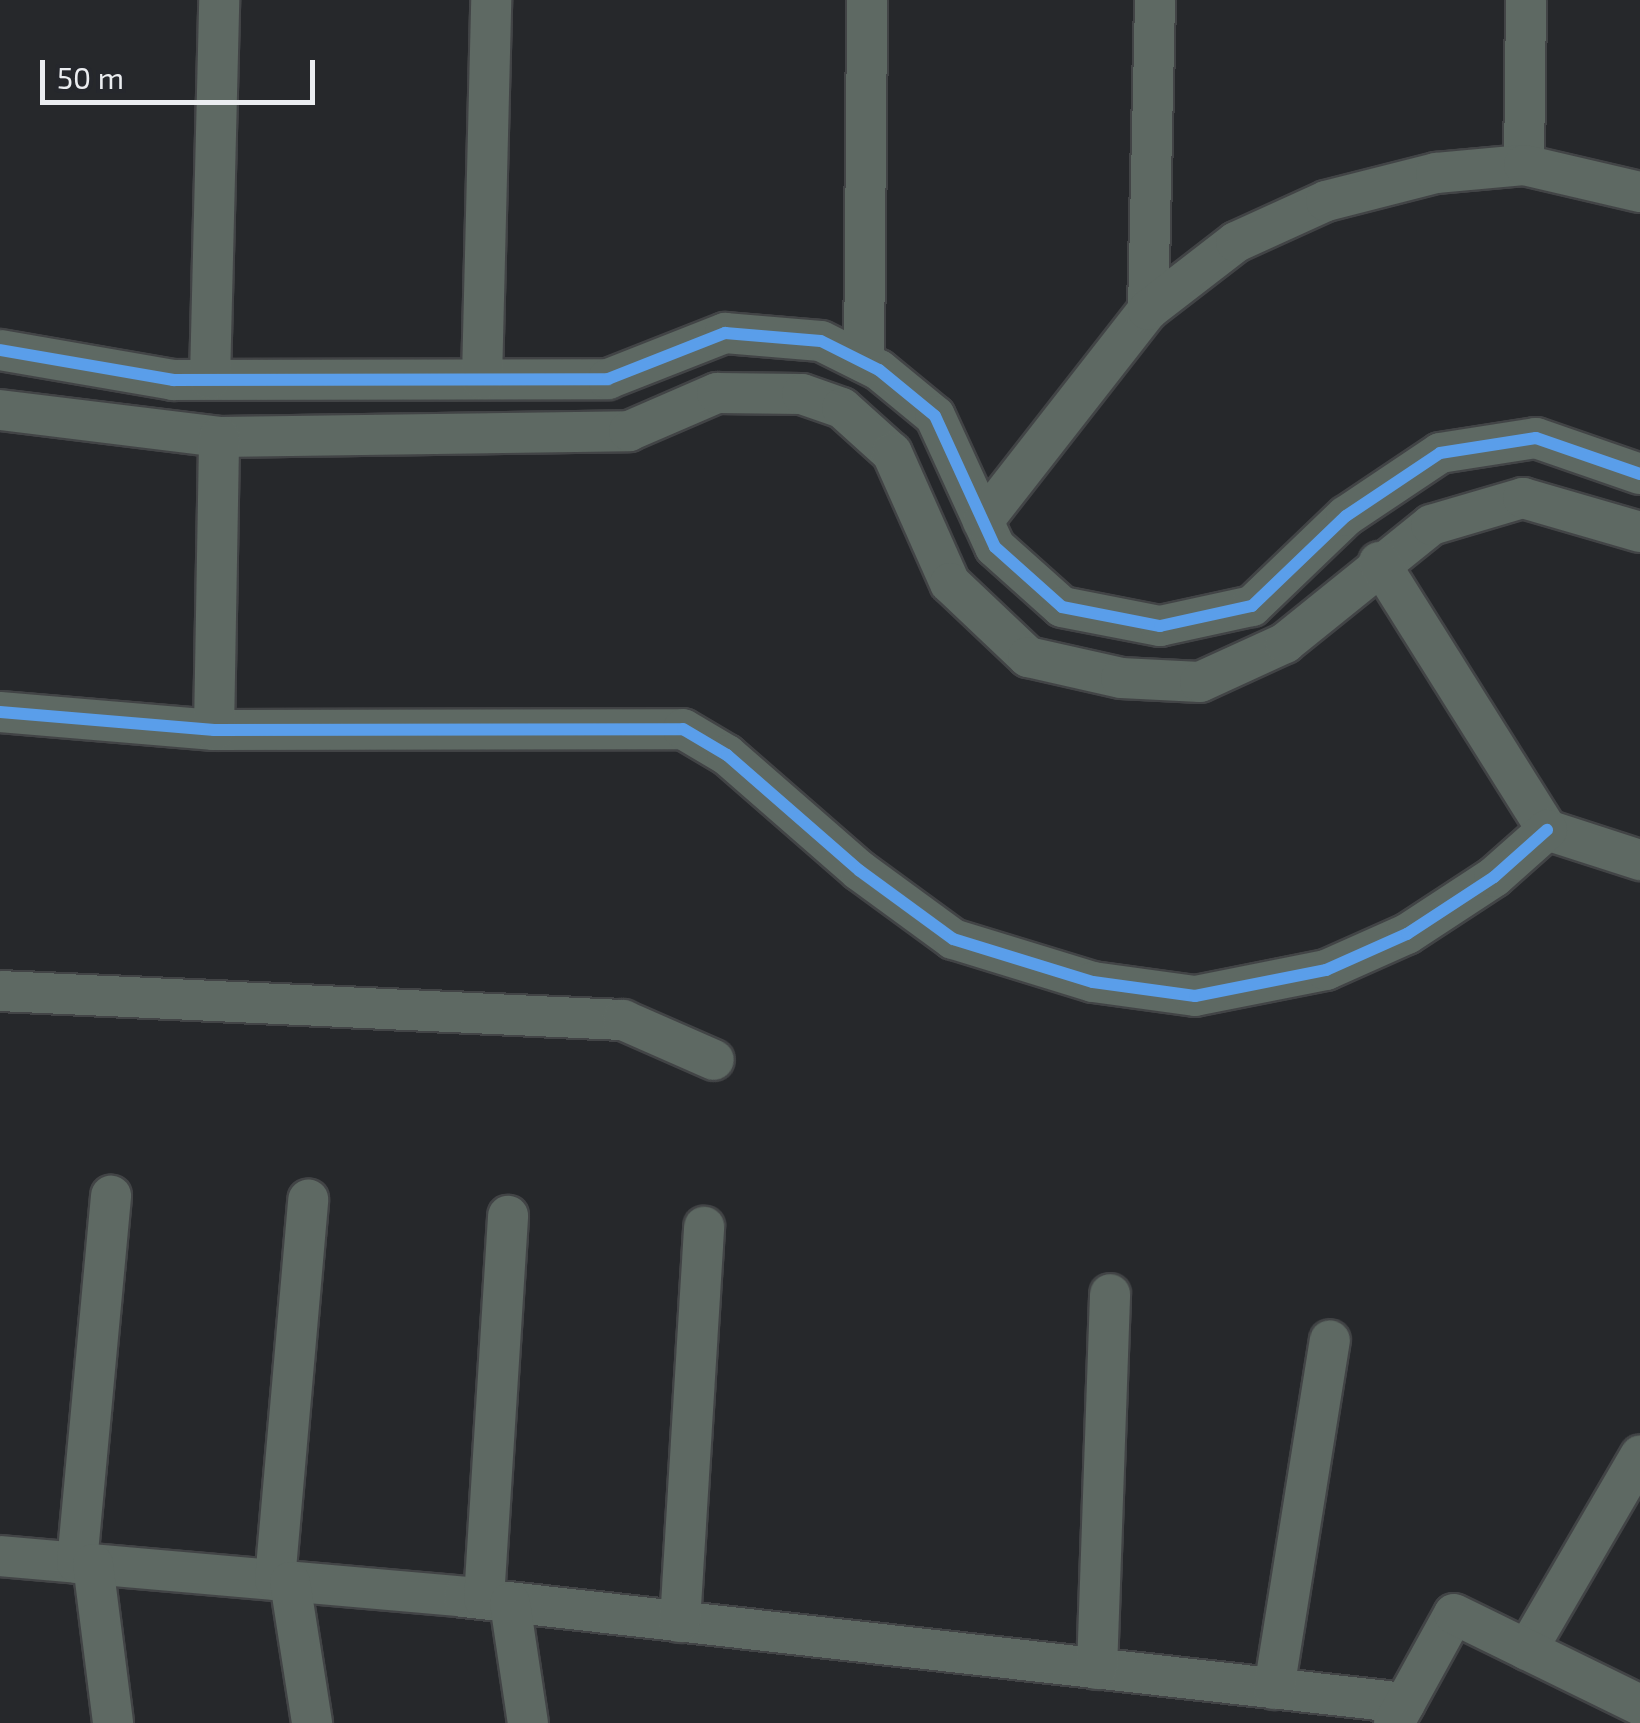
<!DOCTYPE html>
<html>
<head>
<meta charset="utf-8">
<style>
	body { margin:0 }
	#map { position:relative; width:1640px; height:1723px; overflow:hidden; background:#26282b; font-family:"Exo 2",sans-serif }
	div>[style] { position:absolute }
	.roads { filter:drop-shadow(2px 0 #424446) drop-shadow(-2px 0 #424446) drop-shadow(0 2px #424446) drop-shadow(0 -2px #424446) }
	.minor>* { height:40px; margin:-20px; padding:0 20px; transform-origin:20px; border-radius:20px; background:#5e6963 }
	.cycleway>* { height:12px; margin:-6px; padding:0 6px; transform-origin:6px; border-radius:6px; background:#5a9eea }
	span { translate:-50% -50%; white-space:nowrap; text-align:center; line-height:1.15; -webkit-text-stroke:8px #25272c; paint-order:stroke }
	.scale { position:absolute; left:40px; top:60px; width:275px; height:45px; box-sizing:border-box; border:5px solid #ebedf0; border-top:0; padding-left:12px; font-size:30px; line-height:35px; white-space:nowrap; color:#ebedf0; -webkit-text-stroke:8px #25272c; paint-order:stroke }
</style>
</head>
<body>
<div id="map">
	<div class="roads">
		<div class="minor">
			<i style="left:1524px;top:165px;width:165px;rotate:-89.3deg"></i>
			<i style="left:1148px;top:310px;width:310px;rotate:-88.7deg"></i>
			<i style="left:0;top:350px;width:176px;rotate:9.8deg"></i>
			<i style="left:173px;top:380px;width:435px;rotate:-0.1deg"></i>
			<i style="left:608px;top:379px;width:126px;rotate:-21.5deg"></i>
			<i style="left:725px;top:333px;width:96px;rotate:4.8deg"></i>
			<i style="left:821px;top:341px;width:65px;rotate:26.6deg"></i>
			<i style="left:879px;top:370px;width:72px;rotate:39.4deg"></i>
			<i style="left:935px;top:416px;width:144px;rotate:65.4deg"></i>
			<i style="left:995px;top:547px;width:90px;rotate:41.8deg"></i>
			<i style="left:1062px;top:607px;width:100px;rotate:11deg"></i>
			<i style="left:1160px;top:626px;width:94px;rotate:-12.3deg"></i>
			<i style="left:1252px;top:606px;width:130px;rotate:-43.8deg"></i>
			<i style="left:1346px;top:516px;width:113px;rotate:-33.8deg"></i>
			<i style="left:1440px;top:453px;width:97px;rotate:-8.9deg"></i>
			<i style="left:1536px;top:438px;width:110px;rotate:19.1deg"></i>
			<i style="left:864px;top:362px;width:362px;rotate:-89.5deg"></i>
			<i style="left:210px;top:379px;width:379px;rotate:-88.6deg"></i>
			<i style="left:482px;top:379px;width:379px;rotate:-88.6deg"></i>
			<i style="left:0;top:410px;width:221px;rotate:7deg"></i>
			<i style="left:219px;top:437px;width:410px;rotate:-0.8deg"></i>
			<i style="left:629px;top:431px;width:96px;rotate:-23.4deg"></i>
			<i style="left:717px;top:393px;width:85px;rotate:0.7deg"></i>
			<i style="left:802px;top:394px;width:42px;rotate:19.3deg"></i>
			<i style="left:842px;top:408px;width:67px;rotate:42deg"></i>
			<i style="left:892px;top:453px;width:142px;rotate:66deg"></i>
			<i style="left:950px;top:583px;width:108px;rotate:43.5deg"></i>
			<i style="left:1028px;top:657px;width:95px;rotate:12.7deg"></i>
			<i style="left:1121px;top:678px;width:79px;rotate:2.9deg"></i>
			<i style="left:1200px;top:682px;width:94px;rotate:-24.6deg"></i>
			<i style="left:1285px;top:643px;width:188px;rotate:-38.9deg"></i>
			<i style="left:1431px;top:525px;width:96px;rotate:-16.4deg"></i>
			<i style="left:1523px;top:498px;width:122px;rotate:16.2deg"></i>
			<i style="left:983px;top:521px;width:268px;rotate:-52deg"></i>
			<i style="left:1148px;top:310px;width:111px;rotate:-37.7deg"></i>
			<i style="left:1236px;top:242px;width:99px;rotate:-24.5deg"></i>
			<i style="left:1326px;top:201px;width:114px;rotate:-14.3deg"></i>
			<i style="left:1436px;top:173px;width:88px;rotate:-5.2deg"></i>
			<i style="left:1524px;top:165px;width:119px;rotate:13.1deg"></i>
			<i style="left:1379px;top:562px;width:316px;rotate:57.9deg"></i>
			<i style="left:1547px;top:830px;width:98px;rotate:17.9deg"></i>
			<i style="left:0;top:712px;width:215px;rotate:4.8deg"></i>
			<i style="left:214px;top:730px;width:469px;rotate:-0.1deg"></i>
			<i style="left:683px;top:729px;width:51px;rotate:30.6deg"></i>
			<i style="left:727px;top:755px;width:176px;rotate:41.1deg"></i>
			<i style="left:860px;top:871px;width:115px;rotate:36.2deg"></i>
			<i style="left:953px;top:939px;width:146px;rotate:17.1deg"></i>
			<i style="left:1093px;top:982px;width:103px;rotate:7.8deg"></i>
			<i style="left:1195px;top:996px;width:134px;rotate:-11.2deg"></i>
			<i style="left:1326px;top:970px;width:89px;rotate:-24deg"></i>
			<i style="left:1407px;top:934px;width:104px;rotate:-33.2deg"></i>
			<i style="left:1494px;top:877px;width:71px;rotate:-41.6deg"></i>
			<i style="left:214px;top:730px;width:293px;rotate:-89deg"></i>
			<i style="left:0;top:991px;width:624px;rotate:2.67deg"></i>
			<i style="left:623px;top:1020px;width:99px;rotate:23.7deg"></i>
			<i style="left:0;top:1556px;width:466px;rotate:5deg"></i>
			<i style="left:464px;top:1597px;width:947px;rotate:6.43deg"></i>
			<i style="left:77px;top:1563px;width:369px;rotate:-84.7deg"></i>
			<i style="left:93px;top:1564px;width:160px;rotate:82.8deg"></i>
			<i style="left:275px;top:1580px;width:382px;rotate:-85deg"></i>
			<i style="left:290px;top:1582px;width:143px;rotate:81.1deg"></i>
			<i style="left:484px;top:1599px;width:384px;rotate:-86.4deg"></i>
			<i style="left:510px;top:1603px;width:121px;rotate:81.5deg"></i>
			<i style="left:680px;top:1622px;width:396px;rotate:-86.5deg"></i>
			<i style="left:1527px;top:1650px;width:225px;rotate:-59.8deg"></i>
			<i style="left:1097px;top:1669px;width:375px;rotate:-88deg"></i>
			<i style="left:1274px;top:1689px;width:353px;rotate:-80.9deg"></i>
			<i style="left:1394px;top:1723px;width:124px;rotate:-61.2deg"></i>
			<i style="left:1454px;top:1614px;width:207px;rotate:26.1deg"></i>
		</div>
	</div>
	<div class="cycleway">
		<i style="left:0;top:350px;width:176px;rotate:9.8deg"></i>
		<i style="left:173px;top:380px;width:435px;rotate:-0.1deg"></i>
		<i style="left:608px;top:379px;width:126px;rotate:-21.5deg"></i>
		<i style="left:725px;top:333px;width:96px;rotate:4.8deg"></i>
		<i style="left:821px;top:341px;width:65px;rotate:26.6deg"></i>
		<i style="left:879px;top:370px;width:72px;rotate:39.4deg"></i>
		<i style="left:935px;top:416px;width:144px;rotate:65.4deg"></i>
		<i style="left:995px;top:547px;width:90px;rotate:41.8deg"></i>
		<i style="left:1062px;top:607px;width:100px;rotate:11deg"></i>
		<i style="left:1160px;top:626px;width:94px;rotate:-12.3deg"></i>
		<i style="left:1252px;top:606px;width:130px;rotate:-43.8deg"></i>
		<i style="left:1346px;top:516px;width:113px;rotate:-33.8deg"></i>
		<i style="left:1440px;top:453px;width:97px;rotate:-8.9deg"></i>
		<i style="left:1536px;top:438px;width:110px;rotate:19.1deg"></i>
		<i style="left:0;top:712px;width:215px;rotate:4.8deg"></i>
		<i style="left:214px;top:730px;width:469px;rotate:-0.1deg"></i>
		<i style="left:683px;top:729px;width:51px;rotate:30.6deg"></i>
		<i style="left:727px;top:755px;width:176px;rotate:41.1deg"></i>
		<i style="left:860px;top:871px;width:115px;rotate:36.2deg"></i>
		<i style="left:953px;top:939px;width:146px;rotate:17.1deg"></i>
		<i style="left:1093px;top:982px;width:103px;rotate:7.8deg"></i>
		<i style="left:1195px;top:996px;width:134px;rotate:-11.2deg"></i>
		<i style="left:1326px;top:970px;width:89px;rotate:-24deg"></i>
		<i style="left:1407px;top:934px;width:104px;rotate:-33.2deg"></i>
		<i style="left:1494px;top:877px;width:71px;rotate:-41.6deg"></i>
	</div>
	<div class="scale">50 m</div>
</div>
</body>
</html>
